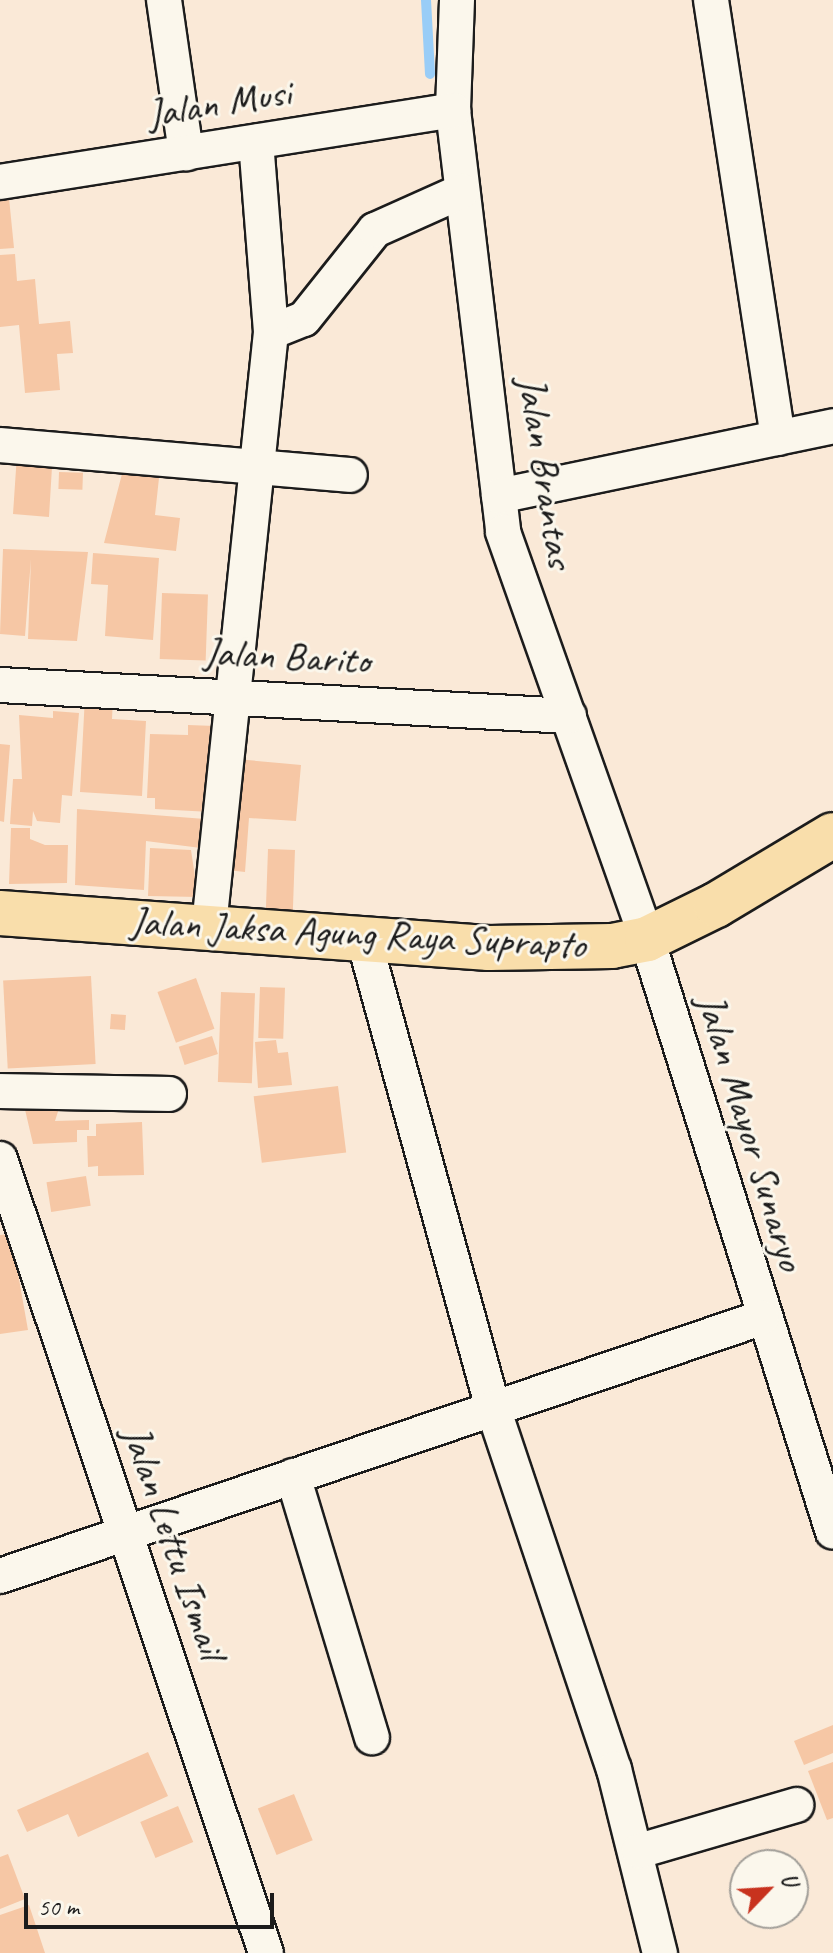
<!DOCTYPE html>
<html>
<head>
<meta charset="utf-8">
<style>
	body { margin:0 }
	#map { position:relative; width:833px; height:1953px; overflow:hidden; background:#fae9d7; font-family:Caveat,sans-serif }
	div>[style] { position:absolute }
	.stream>* { height:10px; margin:-5px; padding:0 5px; transform-origin:5px; border-radius:5px; background:#99cdf7 }
	.building>* { inset:0; background:#f6c7a5; transform-origin:0 0 }
	.roads { filter:drop-shadow(2px 0 #1c1c1c) drop-shadow(-2px 0 #1c1c1c) drop-shadow(0 2px #1c1c1c) drop-shadow(0 -2px #1c1c1c) }
	.minor>* { height:34px; margin:-17px; padding:0 17px; transform-origin:17px; border-radius:17px; background:#fbf7ec }
	.major>* { height:44px; margin:-22px; padding:0 22px; transform-origin:22px; border-radius:22px; background:#f9deab }
	span { translate:-50% -50%; white-space:nowrap; text-align:center; line-height:1.15; -webkit-text-stroke:6px #fbf7ec; paint-order:stroke }
	.street-label { font-size:40px; color:#1c1c1c }
	.north { position:absolute; left:729px; top:1849px; width:80px; height:80px; box-sizing:border-box; background:#fbf7ec; border:2px solid #a29f99; border-radius:50%; rotate:65deg; font-size:22px; font-weight:700; line-height:32px; text-align:center; color:#1c1c1c }
	.north::after { content:''; display:block; margin:auto; width:28px; height:36px; background:#c8321e; clip-path:polygon(50% 0,100% 100%,50% 72%,0 100%) }
	.scale { position:absolute; left:24px; top:1893px; width:250px; height:36px; box-sizing:border-box; border:4px solid #1c1c1c; border-top:0; padding-left:10px; font-size:24px; line-height:28px; white-space:nowrap; color:#1c1c1c; -webkit-text-stroke:6px #fbf7ec; paint-order:stroke }
</style>
</head>
<body>
<div id="map">
	<div class="stream">
		<i style="left:426px;top:0;width:74px;rotate:86.9deg"></i>
	</div>
	<div class="building">
		<i style="clip-path:polygon(8px 188px,14px 248px,0 249px,0 189px)"></i>
		<i style="clip-path:polygon(15px 254px,17px 281px,35px 279px,39px 324px,70px 321px,73px 353px,57px 354px,60px 390px,25px 393px,19px 325px,0 327px,0 255px)"></i>
		<i style="clip-path:polygon(17px 454px,84px 469px,52px 467px,49px 517px,13px 514px)"></i>
		<i style="left:59px;top:472px;width:24px;height:17px;rotate:2deg"></i>
		<i style="clip-path:polygon(122px 474px,159px 478px,155px 515px,180px 518px,176px 551px,104px 543px)"></i>
		<i style="clip-path:polygon(3px 549px,88px 552px,77px 641px,28px 639px,31px 559px,25px 636px,0 634px)"></i>
		<i style="clip-path:polygon(93px 553px,159px 558px,153px 640px,105px 636px,108px 585px,91px 584px)"></i>
		<i style="left:162px;top:593px;width:46px;height:66px;rotate:2deg"></i>
		<i style="clip-path:polygon(85px 696px,113px 698px,112px 719px,146px 721px,142px 796px,80px 792px)"></i>
		<i style="clip-path:polygon(53px 711px,79px 713px,72px 796px,62px 795px,60px 823px,37px 821px,33px 811px,32px 826px,10px 824px,13px 779px,22px 779px,19px 715px,53px 718px)"></i>
		<i style="clip-path:polygon(188px 725px,215px 726px,211px 812px,155px 809px,155px 798px,147px 798px,150px 734px,188px 735px)"></i>
		<i style="clip-path:polygon(0 744px,10px 745px,4px 822px,0 821px)"></i>
		<i style="clip-path:polygon(236px 759px,301px 765px,296px 821px,249px 818px,245px 872px,227px 870px)"></i>
		<i style="clip-path:polygon(77px 809px,205px 819px,201px 848px,146px 841px,144px 890px,75px 885px)"></i>
		<i style="clip-path:polygon(11px 828px,30px 828px,30px 839px,45px 845px,68px 845px,67px 883px,9px 884px)"></i>
		<i style="clip-path:polygon(150px 848px,191px 850px,198px 897px,148px 896px)"></i>
		<i style="left:268px;top:849px;width:27px;height:60px;rotate:2deg"></i>
		<i style="left:91px;top:976px;width:88px;height:88px;rotate:87deg"></i>
		<i style="left:196px;top:978px;width:54px;height:41px;rotate:70deg"></i>
		<i style="left:260px;top:987px;width:25px;height:51px;rotate:2deg"></i>
		<i style="left:221px;top:992px;width:34px;height:90px;rotate:2deg"></i>
		<i style="left:111px;top:1014px;width:15px;height:15px;rotate:4deg"></i>
		<i style="left:212px;top:1036px;width:19px;height:35px;rotate:72deg"></i>
		<i style="clip-path:polygon(276px 1040px,278px 1053px,288px 1052px,292px 1085px,258px 1088px,255px 1042px)"></i>
		<i style="left:338px;top:1086px;width:67px;height:85px;rotate:83deg"></i>
		<i style="clip-path:polygon(62px 1099px,55px 1121px,89px 1120px,89px 1130px,77px 1130px,77px 1142px,33px 1144px,23px 1101px)"></i>
		<i style="clip-path:polygon(142px 1122px,144px 1175px,98px 1176px,98px 1166px,88px 1167px,87px 1136px,96px 1136px,96px 1124px)"></i>
		<i style="left:86px;top:1176px;width:30px;height:40px;rotate:81deg"></i>
		<i style="clip-path:polygon(11px 1234px,28px 1330px,0 1334px,0 1235px)"></i>
		<i style="clip-path:polygon(833px 1725px,833px 1753px,804px 1765px,794px 1741px)"></i>
		<i style="clip-path:polygon(148px 1752px,168px 1796px,78px 1837px,68px 1814px,27px 1832px,17px 1810px)"></i>
		<i style="clip-path:polygon(833px 1762px,833px 1818px,827px 1820px,808px 1771px)"></i>
		<i style="left:294px;top:1794px;width:50px;height:39px;rotate:68deg"></i>
		<i style="left:178px;top:1806px;width:39px;height:41px;rotate:67deg"></i>
		<i style="clip-path:polygon(8px 1854px,25px 1899px,0 1909px,0 1857px)"></i>
		<i style="clip-path:polygon(29px 1905px,45px 1953px,0 1953px,0 1915px)"></i>
	</div>
	<div class="roads">
		<div class="minor">
			<i style="left:164px;top:0;width:155px;rotate:81.8deg"></i>
			<i style="left:457px;top:0;width:110px;rotate:92.1deg"></i>
			<i style="left:453px;top:110px;width:425px;rotate:83.2deg"></i>
			<i style="left:503px;top:532px;width:432px;rotate:70.5deg"></i>
			<i style="left:647px;top:939px;width:621px;rotate:72.59deg"></i>
			<i style="left:711px;top:0;width:443px;rotate:81.3deg"></i>
			<i style="left:0;top:182px;width:459px;rotate:-9deg"></i>
			<i style="left:271px;top:332px;width:35px;rotate:-22deg"></i>
			<i style="left:304px;top:319px;width:114px;rotate:-51.4deg"></i>
			<i style="left:375px;top:230px;width:95px;rotate:-24.1deg"></i>
			<i style="left:0;top:445px;width:351px;rotate:4.9deg"></i>
			<i style="left:499px;top:496px;width:341px;rotate:-11.8deg"></i>
			<i style="left:0;top:685px;width:570px;rotate:3.12deg"></i>
			<i style="left:209px;top:926px;width:597px;rotate:-84.04deg"></i>
			<i style="left:271px;top:332px;width:191px;rotate:-94.5deg"></i>
			<i style="left:364px;top:940px;width:485px;rotate:74.6deg"></i>
			<i style="left:493px;top:1408px;width:381px;rotate:71.5deg"></i>
			<i style="left:614px;top:1769px;width:190px;rotate:76deg"></i>
			<i style="left:0;top:1091px;width:169px;rotate:1deg"></i>
			<i style="left:0;top:1159px;width:837px;rotate:71.48deg"></i>
			<i style="left:293px;top:1476px;width:273px;rotate:73.2deg"></i>
			<i style="left:0;top:1576px;width:804px;rotate:-18.73deg"></i>
			<i style="left:639px;top:1851px;width:164px;rotate:-16.3deg"></i>
		</div>
		<div class="major">
			<i style="left:0;top:913px;width:490px;rotate:4.1deg"></i>
			<i style="left:489px;top:948px;width:123px;rotate:-0.9deg"></i>
			<i style="left:612px;top:946px;width:36px;rotate:-11deg"></i>
			<i style="left:647px;top:939px;width:77px;rotate:-26.2deg"></i>
			<i style="left:716px;top:905px;width:136px;rotate:-30.9deg"></i>
		</div>
	</div>
	<div class="street-label">
		<span style="left:219px;top:103px;rotate:-9deg">Jalan Musi</span>
		<span style="left:546px;top:472px;rotate:81deg">Jalan Brantas</span>
		<span style="left:287px;top:656px;rotate:3deg">Jalan Barito</span>
		<span style="left:358px;top:933px;rotate:3deg">Jalan Jaksa Agung Raya Suprapto</span>
		<span style="left:751px;top:1132px;rotate:73deg">Jalan Mayor Sunaryo</span>
		<span style="left:174px;top:1542px;rotate:71deg">Jalan Lettu Ismail</span>
	</div>
	<div class="north">U</div>
	<div class="scale">50 m</div>
</div>
</body>
</html>
